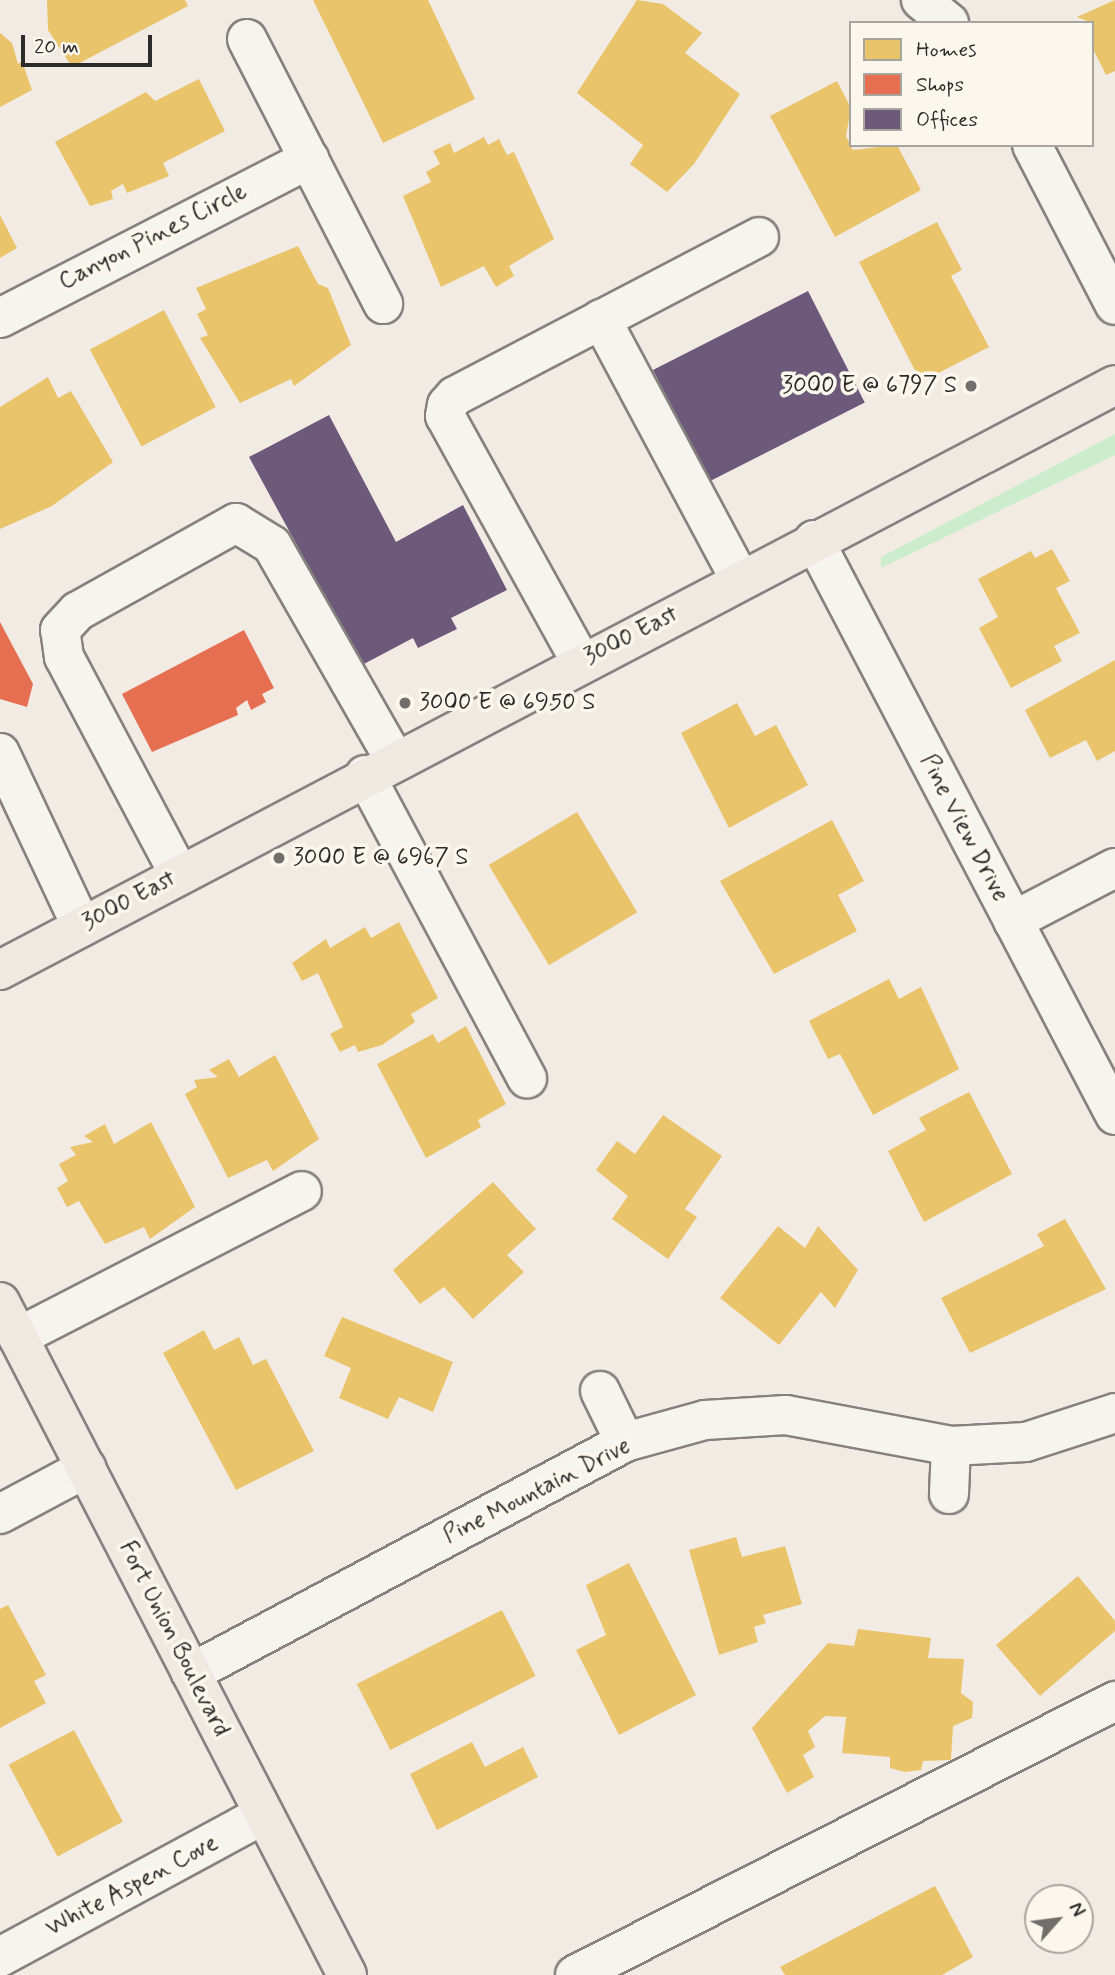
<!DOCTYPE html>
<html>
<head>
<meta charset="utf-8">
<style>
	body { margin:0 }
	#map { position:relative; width:1115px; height:1975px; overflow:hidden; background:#f2ebe4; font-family:Mynerve,sans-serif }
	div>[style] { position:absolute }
	.green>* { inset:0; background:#ccedcb }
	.homes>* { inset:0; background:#e9c46a; transform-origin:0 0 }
	.shops>* { inset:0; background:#e76f51 }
	.offices>* { inset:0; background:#6d597a; transform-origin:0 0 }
	.roads { filter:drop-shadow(2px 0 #85817e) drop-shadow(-2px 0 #85817e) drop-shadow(0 2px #85817e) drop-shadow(0 -2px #85817e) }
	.minor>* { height:38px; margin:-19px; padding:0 19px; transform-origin:19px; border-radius:19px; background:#f5f4ef }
	.major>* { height:38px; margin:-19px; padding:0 19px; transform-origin:19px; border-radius:19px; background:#efe9e1 }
	.dots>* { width:19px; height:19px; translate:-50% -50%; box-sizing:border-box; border:4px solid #fbf7ec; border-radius:50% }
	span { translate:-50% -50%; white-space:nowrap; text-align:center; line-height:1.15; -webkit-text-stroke:7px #fbf7ec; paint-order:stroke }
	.street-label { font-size:24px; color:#2b2b2b }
	.poi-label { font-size:24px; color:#2b2b2b }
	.right { translate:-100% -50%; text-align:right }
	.left { translate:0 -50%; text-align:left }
	.legend { position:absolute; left:849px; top:21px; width:245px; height:126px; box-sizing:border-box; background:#fbf7ec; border:2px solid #a8a59f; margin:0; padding:9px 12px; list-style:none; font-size:21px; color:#2b2b2b }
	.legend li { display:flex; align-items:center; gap:14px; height:35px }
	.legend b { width:35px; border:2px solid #a8a59f }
	.north { position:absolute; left:1024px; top:1884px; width:70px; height:70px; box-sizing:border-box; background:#fbf7ec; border:2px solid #a8a59f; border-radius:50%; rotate:62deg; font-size:19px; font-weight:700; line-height:28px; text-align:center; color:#2b2b2b }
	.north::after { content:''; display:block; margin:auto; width:24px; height:32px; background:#716e6c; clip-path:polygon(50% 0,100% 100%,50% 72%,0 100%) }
	.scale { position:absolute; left:21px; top:35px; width:131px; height:32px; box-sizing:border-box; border:4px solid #2b2b2b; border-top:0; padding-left:9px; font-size:21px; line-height:24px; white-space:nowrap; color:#2b2b2b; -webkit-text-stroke:5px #fbf7ec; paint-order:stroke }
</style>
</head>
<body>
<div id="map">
	<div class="green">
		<i style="clip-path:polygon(1115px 434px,1115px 455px,881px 568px,881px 557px)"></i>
	</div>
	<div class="homes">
		<i style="clip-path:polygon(47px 0,185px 0,188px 6px,72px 67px,48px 30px)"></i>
		<i style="clip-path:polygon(313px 0,428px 0,475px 99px,383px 143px)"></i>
		<i style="clip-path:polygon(637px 0,663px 4px,702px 33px,685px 53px,740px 94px,694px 164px,667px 192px,630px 164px,643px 145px,577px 93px)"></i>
		<i style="clip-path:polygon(1115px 0,1115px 71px,1106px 75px,1092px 47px,1092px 23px,1077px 17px)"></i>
		<i style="clip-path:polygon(0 33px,12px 43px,18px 64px,22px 61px,32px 90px,0 107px)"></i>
		<i style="clip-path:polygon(199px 79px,225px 131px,163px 163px,169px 176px,127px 193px,123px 184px,111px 191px,113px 199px,90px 206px,55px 142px,146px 92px,155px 101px)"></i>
		<i style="clip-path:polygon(837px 81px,851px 108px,846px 136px,853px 150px,897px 145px,921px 190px,835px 237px,770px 116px)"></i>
		<i style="clip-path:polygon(484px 137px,488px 145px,499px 139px,507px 155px,514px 152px,554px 239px,509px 266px,514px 276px,496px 287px,484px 266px,441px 287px,403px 196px,431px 182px,426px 172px,440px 164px,433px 151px,450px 143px,454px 153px)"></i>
		<i style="clip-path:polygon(0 215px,17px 248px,0 258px)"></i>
		<i style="clip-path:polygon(937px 222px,962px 270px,951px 276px,989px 347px,921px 382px,859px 262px)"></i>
		<i style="clip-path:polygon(298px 246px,318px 284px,328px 288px,351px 345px,294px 386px,291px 379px,240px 403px,200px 338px,208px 335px,197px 314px,206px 309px,196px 288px)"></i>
		<i style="left:164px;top:310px;width:110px;height:84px;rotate:62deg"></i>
		<i style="clip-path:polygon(48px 377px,58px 398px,71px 391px,113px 462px,52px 506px,0 529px,0 407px)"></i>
		<i style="clip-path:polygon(1052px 549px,1070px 581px,1056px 588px,1080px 633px,1054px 646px,1062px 661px,1011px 688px,979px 628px,998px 617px,978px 579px,1031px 551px,1035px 558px)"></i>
		<i style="clip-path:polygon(1115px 660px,1115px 751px,1097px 761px,1086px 740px,1050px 758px,1025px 710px)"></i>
		<i style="clip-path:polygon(737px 703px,755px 736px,776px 725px,808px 785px,729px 828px,681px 733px)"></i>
		<i style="left:577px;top:812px;width:117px;height:103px;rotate:59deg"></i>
		<i style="clip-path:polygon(832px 820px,864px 881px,838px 895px,857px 931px,774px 974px,720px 881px)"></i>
		<i style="clip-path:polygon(399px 922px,438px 998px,411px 1014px,415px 1022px,382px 1045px,358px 1052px,355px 1045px,340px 1052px,330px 1034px,343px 1027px,318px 973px,302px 981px,292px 963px,326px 939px,330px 948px,365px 927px,371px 938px)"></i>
		<i style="clip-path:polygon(889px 979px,899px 999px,921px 987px,959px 1069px,873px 1115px,840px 1054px,828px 1059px,809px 1021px)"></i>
		<i style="clip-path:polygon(466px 1026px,506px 1104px,478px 1120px,481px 1127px,426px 1158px,377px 1064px,433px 1034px,438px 1043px)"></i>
		<i style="clip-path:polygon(275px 1055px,319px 1139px,273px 1171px,267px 1160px,228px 1178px,185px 1094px,197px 1087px,194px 1080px,218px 1077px,209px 1070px,229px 1059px,239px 1077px)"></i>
		<i style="clip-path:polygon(969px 1092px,1012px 1174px,924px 1222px,888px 1151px,926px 1130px,919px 1118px)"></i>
		<i style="clip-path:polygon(663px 1115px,722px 1156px,685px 1209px,697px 1217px,668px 1259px,612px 1219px,628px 1196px,596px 1170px,617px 1141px,635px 1154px)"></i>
		<i style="clip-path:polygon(151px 1122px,195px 1207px,150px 1239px,144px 1227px,105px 1244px,79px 1201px,67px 1207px,57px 1188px,68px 1181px,59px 1164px,76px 1155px,70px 1147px,93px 1142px,84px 1136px,105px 1124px,114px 1144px)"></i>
		<i style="clip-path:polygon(493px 1182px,536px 1229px,507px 1255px,524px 1272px,473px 1319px,444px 1287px,420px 1304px,393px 1270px)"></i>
		<i style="clip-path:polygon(1065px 1219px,1106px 1289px,970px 1353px,941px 1298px,1044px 1246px,1037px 1234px)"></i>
		<i style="clip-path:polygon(778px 1226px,805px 1248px,818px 1226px,858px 1270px,835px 1308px,821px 1292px,779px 1345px,720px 1298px)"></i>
		<i style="clip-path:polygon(342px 1317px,453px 1362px,433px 1412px,399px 1397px,388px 1419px,339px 1398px,351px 1368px,324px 1356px)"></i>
		<i style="clip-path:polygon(204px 1330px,214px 1350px,239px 1337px,253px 1365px,266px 1359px,314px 1451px,236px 1490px,163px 1353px)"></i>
		<i style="clip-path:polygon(736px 1537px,742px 1557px,785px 1546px,802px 1604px,763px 1615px,766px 1623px,754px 1627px,758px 1642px,719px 1655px,689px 1550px)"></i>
		<i style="clip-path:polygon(629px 1563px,696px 1695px,619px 1735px,576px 1650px,606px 1635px,586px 1585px)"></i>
		<i style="clip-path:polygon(1078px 1576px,1115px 1621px,1115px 1631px,1040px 1696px,996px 1645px)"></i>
		<i style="clip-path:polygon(8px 1605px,46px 1675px,34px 1681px,46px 1703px,0 1728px,0 1609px)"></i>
		<i style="left:502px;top:1610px;width:74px;height:163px;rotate:63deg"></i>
		<i style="clip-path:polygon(858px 1629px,931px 1638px,928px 1658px,964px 1659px,961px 1693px,973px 1702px,972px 1718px,953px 1726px,951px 1760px,923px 1761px,921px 1770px,905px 1772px,890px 1768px,890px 1757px,842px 1753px,846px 1717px,825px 1716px,808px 1731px,815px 1747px,803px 1755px,814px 1777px,787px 1793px,752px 1728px,828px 1643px,854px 1646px)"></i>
		<i style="left:74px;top:1730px;width:104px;height:74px;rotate:62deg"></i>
		<i style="clip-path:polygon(472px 1742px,485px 1767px,523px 1747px,538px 1777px,437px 1830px,410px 1774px)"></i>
		<i style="clip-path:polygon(935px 1886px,973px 1957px,942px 1975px,785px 1975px,780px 1967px)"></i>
	</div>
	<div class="shops">
		<i style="clip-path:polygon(0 622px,33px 684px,27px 707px,0 699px)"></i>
		<i style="clip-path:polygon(244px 630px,274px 688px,262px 694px,266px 702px,251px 710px,247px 700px,236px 708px,238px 715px,152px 752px,122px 694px)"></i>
	</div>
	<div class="offices">
		<i style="left:808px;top:291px;width:125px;height:174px;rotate:63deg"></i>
		<i style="clip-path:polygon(329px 415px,396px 542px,463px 505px,507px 590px,451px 618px,457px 629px,418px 648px,413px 638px,362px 665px,249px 457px)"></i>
	</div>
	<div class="roads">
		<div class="minor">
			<i style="left:921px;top:0;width:36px;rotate:39deg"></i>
			<i style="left:247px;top:39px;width:298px;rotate:62.8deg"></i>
			<i style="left:1032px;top:145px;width:180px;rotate:62.6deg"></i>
			<i style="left:0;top:318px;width:348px;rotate:-27.2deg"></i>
			<i style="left:601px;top:319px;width:295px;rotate:61.9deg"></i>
			<i style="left:814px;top:540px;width:649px;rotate:62.37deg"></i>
			<i style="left:581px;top:662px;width:281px;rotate:-118.9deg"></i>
			<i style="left:445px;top:416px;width:11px;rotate:-80deg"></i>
			<i style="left:447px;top:405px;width:12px;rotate:-48deg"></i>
			<i style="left:455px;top:396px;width:343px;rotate:-27.6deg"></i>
			<i style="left:0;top:753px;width:192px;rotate:64.8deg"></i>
			<i style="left:365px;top:775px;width:344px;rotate:61.9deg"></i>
			<i style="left:179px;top:874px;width:246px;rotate:-117.9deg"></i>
			<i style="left:64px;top:657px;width:27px;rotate:-98deg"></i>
			<i style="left:60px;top:630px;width:26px;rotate:-47deg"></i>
			<i style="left:78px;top:611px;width:181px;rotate:-29.1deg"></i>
			<i style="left:236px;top:523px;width:42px;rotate:31.4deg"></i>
			<i style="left:272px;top:545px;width:246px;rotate:60.3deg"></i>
			<i style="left:1013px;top:921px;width:115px;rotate:-27.5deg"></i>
			<i style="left:18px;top:1337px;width:319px;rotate:-27.2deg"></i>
			<i style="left:600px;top:1391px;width:57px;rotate:63.9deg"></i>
			<i style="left:949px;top:1494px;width:48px;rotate:-87.6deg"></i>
			<i style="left:0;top:1514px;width:98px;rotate:-28.1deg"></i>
			<i style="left:191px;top:1673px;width:492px;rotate:-28deg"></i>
			<i style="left:625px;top:1442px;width:83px;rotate:-15.4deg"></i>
			<i style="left:705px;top:1420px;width:81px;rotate:-3.5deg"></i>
			<i style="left:786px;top:1415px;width:168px;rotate:10.6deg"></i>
			<i style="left:951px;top:1446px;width:75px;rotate:-3.1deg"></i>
			<i style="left:1026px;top:1442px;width:94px;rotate:-18deg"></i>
			<i style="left:0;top:1957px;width:300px;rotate:-28.4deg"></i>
			<i style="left:575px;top:1975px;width:606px;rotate:-26.9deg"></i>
		</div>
		<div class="major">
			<i style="left:0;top:970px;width:1259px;rotate:-27.68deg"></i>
			<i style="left:0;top:1302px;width:757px;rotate:62.72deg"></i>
		</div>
	</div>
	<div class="dots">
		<i style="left:971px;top:386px;background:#716e6c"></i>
		<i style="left:405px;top:703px;background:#716e6c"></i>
		<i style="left:279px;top:858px;background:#716e6c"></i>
	</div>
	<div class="street-label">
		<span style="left:153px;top:237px;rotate:-27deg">Canyon Pines Circle</span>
		<span style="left:631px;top:636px;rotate:-27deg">3000 East</span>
		<span style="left:964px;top:828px;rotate:62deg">Pine View Drive</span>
		<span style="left:129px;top:901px;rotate:-28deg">3000 East</span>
		<span style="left:537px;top:1491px;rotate:-27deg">Pine Mountain Drive</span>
		<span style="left:174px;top:1639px;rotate:63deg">Fort Union Boulevard</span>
		<span style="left:132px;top:1886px;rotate:-28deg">White Aspen Cove</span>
	</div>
	<div class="poi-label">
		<span class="right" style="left:957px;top:386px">3000 E @ 6797 S</span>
		<span class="left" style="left:419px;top:703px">3000 E @ 6950 S</span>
		<span class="left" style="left:293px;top:858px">3000 E @ 6967 S</span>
	</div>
	<ul class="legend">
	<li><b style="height:19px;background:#e9c46a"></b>Homes</li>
	<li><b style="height:19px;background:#e76f51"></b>Shops</li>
	<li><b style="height:19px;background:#6d597a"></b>Offices</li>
	</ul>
	<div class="north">N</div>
	<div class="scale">20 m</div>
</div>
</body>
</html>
